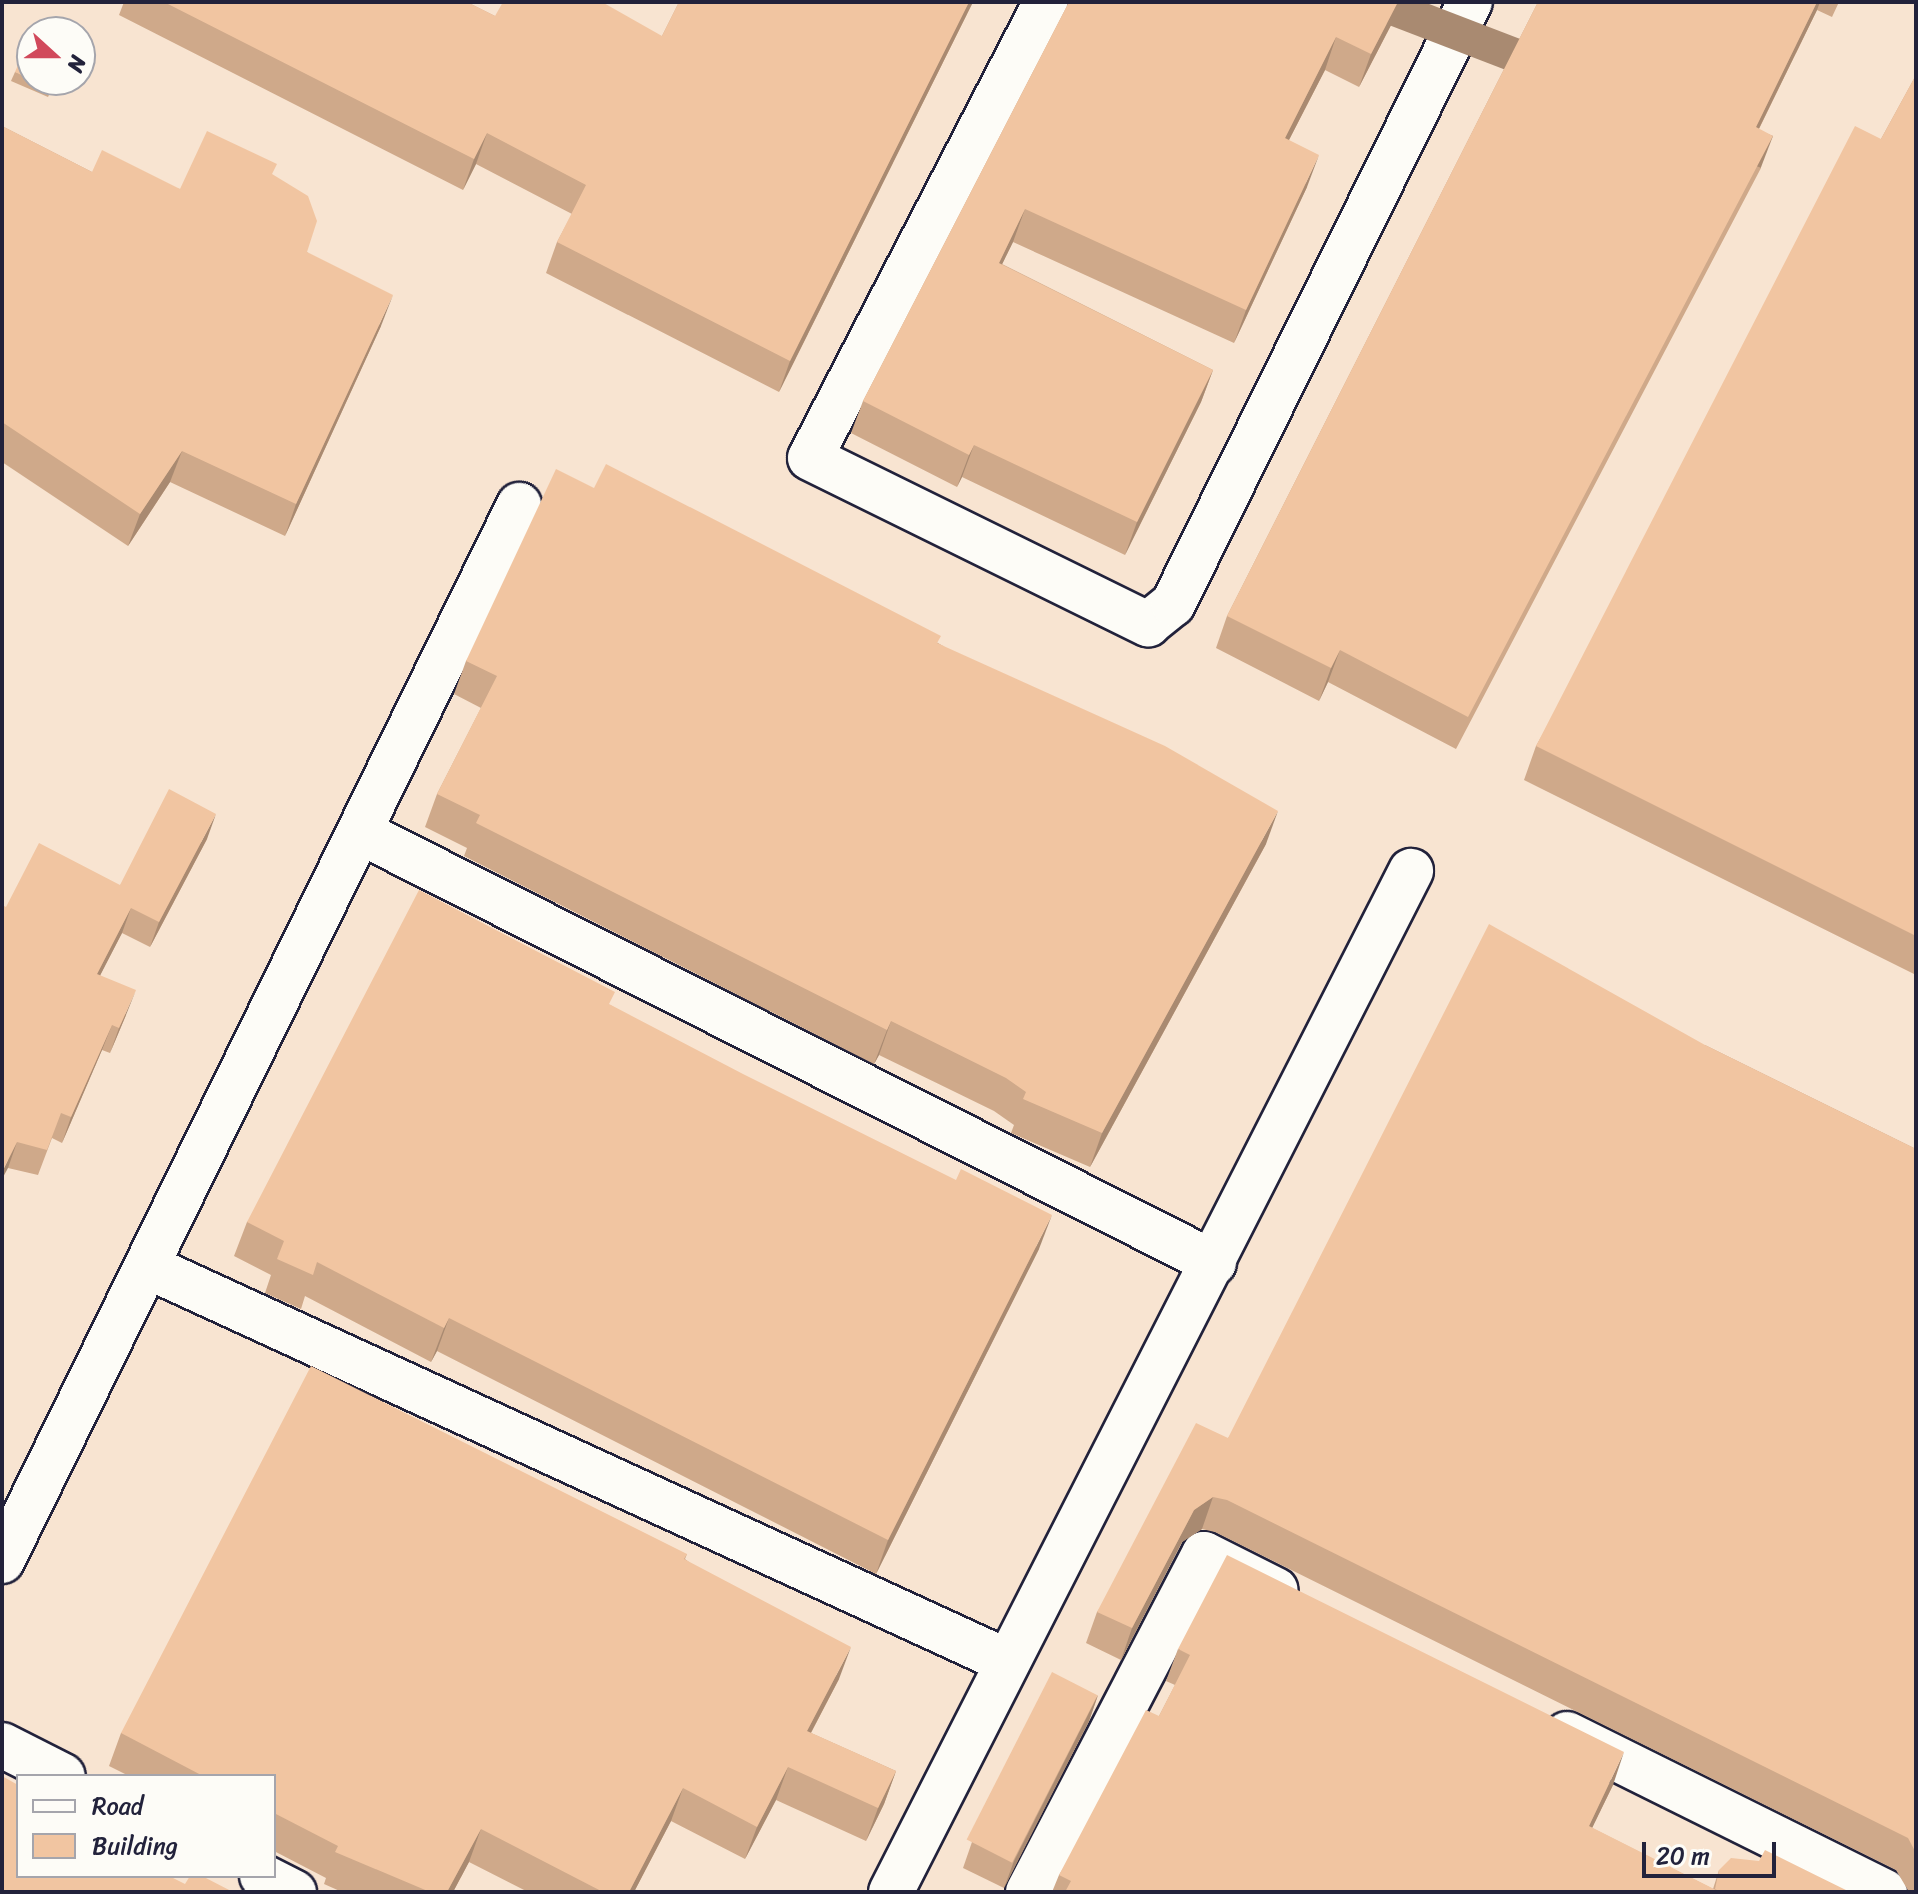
<!DOCTYPE html>
<html>
<head>
<meta charset="utf-8">
<style>
	body { margin:0 }
	#map { position:relative; width:1918px; height:1894px; overflow:hidden; background:#fbf1e6; font-family:Sriracha,sans-serif }
	div>[style] { position:absolute }
	.built>* { inset:0; background:#f8e4d1 }
	.roads { filter:drop-shadow(2px 0 #22223b) drop-shadow(-2px 0 #22223b) drop-shadow(0 2px #22223b) drop-shadow(0 -2px #22223b) }
	.minor>* { height:44px; margin:-22px; padding:0 22px; transform-origin:22px; border-radius:22px; background:#fdfcf7 }
	.wall>* { inset:0; background:#cfa98a }
	.shaded-wall>* { inset:0; background:#a98a71; transform-origin:0 0 }
	.building>* { inset:0; background:#f1c5a1; transform-origin:0 0 }
	span { translate:-50% -50%; white-space:nowrap; text-align:center; line-height:1.15; -webkit-text-stroke:8px #fdfcf7; paint-order:stroke }
	.frame { position:absolute; inset:0; border:4px solid #22223b; pointer-events:none }
	.legend { position:absolute; left:16px; top:1774px; width:260px; height:104px; box-sizing:border-box; background:#fdfcf7; border:2px solid #a5a5ac; margin:0; padding:10px 14px; list-style:none; font-size:24px; color:#22223b }
	.legend li { display:flex; align-items:center; gap:16px; height:40px }
	.legend b { width:40px; border:2px solid #a5a5ac }
	.north { position:absolute; left:16px; top:16px; width:80px; height:80px; box-sizing:border-box; background:#fdfcf7; border:2px solid #a5a5ac; border-radius:50%; rotate:111deg; font-size:22px; font-weight:700; line-height:32px; text-align:center; color:#22223b }
	.north::after { content:''; display:block; margin:auto; width:28px; height:36px; background:#d1495b; clip-path:polygon(50% 0,100% 100%,50% 72%,0 100%) }
	.scale { position:absolute; left:1642px; top:1842px; width:134px; height:36px; box-sizing:border-box; border:4px solid #22223b; border-top:0; padding-left:10px; font-size:24px; line-height:28px; white-space:nowrap; color:#22223b; -webkit-text-stroke:6px #fdfcf7; paint-order:stroke }
</style>
</head>
<body>
<div id="map">
	<div class="built">
		<i style="clip-path:polygon(evenodd,2px 2px,1916px 2px,1916px 1892px,2px 1892px,2px 2px,32px 32px,80px 32px,80px 80px,32px 80px,32px 32px,2px 2px,18px 1776px,274px 1776px,274px 1876px,18px 1876px,18px 1776px)"></i>
	</div>
	<div class="roads">
		<div class="minor">
			<i style="left:1046px;top:2px;width:513px;rotate:117.36deg"></i>
			<i style="left:810px;top:458px;width:377px;rotate:26.2deg"></i>
			<i style="left:1148px;top:624px;width:32px;rotate:-39deg"></i>
			<i style="left:1173px;top:604px;width:671px;rotate:-63.74deg"></i>
			<i style="left:364px;top:834px;width:952px;rotate:26.78deg"></i>
			<i style="left:151px;top:1268px;width:939px;rotate:24.68deg"></i>
			<i style="left:2px;top:1561px;width:1176px;rotate:-63.91deg"></i>
			<i style="left:1567px;top:1734px;width:355px;rotate:26.4deg"></i>
			<i style="left:2px;top:1745px;width:68px;rotate:26.9deg"></i>
			<i style="left:262px;top:1876px;width:36px;rotate:27deg"></i>
			<i style="left:891px;top:1892px;width:1146px;rotate:-63.01deg"></i>
			<i style="left:1028px;top:1892px;width:381px;rotate:-62.5deg"></i>
			<i style="left:1204px;top:1554px;width:80px;rotate:26.6deg"></i>
		</div>
	</div>
	<div class="wall">
		<i style="clip-path:polygon(124px 2px,467px 2px,495px 16px,662px 36px,679px 2px,973px 2px,779px 392px,546px 273px,557px 242px,572px 214px,476px 164px,463px 190px,119px 15px)"></i>
		<i style="clip-path:polygon(1069px 2px,1403px 2px,1359px 87px,1325px 70px,1289px 140px,1307px 187px,1234px 343px,1013px 242px,1002px 264px,1213px 370px,1201px 402px,1125px 555px,962px 477px,957px 487px,851px 433px,863px 401px)"></i>
		<i style="clip-path:polygon(1538px 2px,1839px 2px,1832px 17px,1817px 10px,1759px 129px,1761px 168px,1456px 749px,1328px 682px,1319px 701px,1216px 648px,1227px 616px)"></i>
		<i style="clip-path:polygon(15px 72px,56px 80px,48px 97px,11px 81px)"></i>
		<i style="clip-path:polygon(1916px 75px,1916px 975px,1524px 780px,1536px 746px,1881px 139px)"></i>
		<i style="clip-path:polygon(2px 126px,92px 172px,180px 189px,273px 175px,307px 252px,381px 326px,285px 536px,170px 482px,128px 546px,2px 462px)"></i>
		<i style="clip-path:polygon(594px 488px,938px 643px,1266px 844px,1090px 1167px,1011px 1133px,1014px 1125px,994px 1111px,879px 1055px,874px 1064px,464px 856px,467px 848px,425px 827px,437px 794px,481px 708px,454px 694px,466px 661px)"></i>
		<i style="clip-path:polygon(207px 839px,150px 947px,122px 933px,100px 975px,126px 1015px,110px 1053px,102px 1050px,62px 1143px,52px 1138px,38px 1175px,8px 1168px,6px 907px,120px 885px)"></i>
		<i style="clip-path:polygon(610px 1005px,1039px 1249px,876px 1574px,437px 1351px,431px 1362px,305px 1296px,301px 1309px,265px 1293px,271px 1275px,234px 1256px,247px 1222px)"></i>
		<i style="clip-path:polygon(1705px 1045px,1916px 1149px,1916px 1892px,1909px 1892px,1896px 1870px,1215px 1532px,1202px 1529px,1182px 1542px,1121px 1660px,1086px 1643px,1097px 1612px,1228px 1438px)"></i>
		<i style="clip-path:polygon(687px 1554px,685px 1559px,839px 1679px,811px 1733px,896px 1771px,884px 1804px,866px 1841px,776px 1800px,745px 1859px,671px 1821px,634px 1892px,528px 1892px,469px 1862px,453px 1892px,342px 1892px,324px 1884px,326px 1878px,274px 1851px,274px 1776px,129px 1776px,109px 1766px,121px 1733px)"></i>
		<i style="clip-path:polygon(1178px 1649px,1613px 1785px,1592px 1828px,1713px 1889px,1719px 1870px,1850px 1892px,1052px 1892px,1059px 1875px,1159px 1716px,1175px 1685px,1166px 1681px)"></i>
		<i style="clip-path:polygon(1098px 1695px,1089px 1721px,1004px 1888px,963px 1868px,972px 1842px)"></i>
	</div>
	<div class="shaded-wall">
		<i style="clip-path:polygon(969px 2px,973px 2px,779px 392px,790px 361px)"></i>
		<i style="clip-path:polygon(1398px 2px,1403px 2px,1359px 87px,1371px 54px)"></i>
		<i style="clip-path:polygon(1817px 2px,1820px 2px,1817px 10px,1744px 159px,1756px 127px)"></i>
		<i style="clip-path:polygon(1336px 37px,1325px 70px,1273px 171px,1285px 138px)"></i>
		<i style="clip-path:polygon(487px 133px,476px 164px,463px 190px,474px 159px)"></i>
		<i style="left:1773px;top:136px;width:34px;height:656px;rotate:111deg"></i>
		<i style="clip-path:polygon(1319px 155px,1307px 187px,1234px 343px,1246px 310px)"></i>
		<i style="clip-path:polygon(1025px 209px,1013px 242px,987px 295px,999px 263px)"></i>
		<i style="clip-path:polygon(393px 295px,381px 326px,285px 536px,296px 504px)"></i>
		<i style="clip-path:polygon(1213px 370px,1201px 402px,1125px 555px,1137px 522px)"></i>
		<i style="clip-path:polygon(974px 445px,962px 477px,957px 487px,969px 455px)"></i>
		<i style="clip-path:polygon(182px 451px,170px 482px,128px 546px,140px 514px)"></i>
		<i style="clip-path:polygon(1340px 650px,1328px 682px,1319px 701px,1331px 668px)"></i>
		<i style="clip-path:polygon(1278px 811px,1266px 844px,1090px 1167px,1102px 1133px)"></i>
		<i style="clip-path:polygon(216px 814px,207px 839px,150px 947px,159px 922px)"></i>
		<i style="clip-path:polygon(131px 908px,122px 933px,88px 999px,97px 974px)"></i>
		<i style="clip-path:polygon(136px 990px,126px 1015px,110px 1053px,119px 1028px)"></i>
		<i style="clip-path:polygon(891px 1021px,879px 1055px,874px 1064px,887px 1030px)"></i>
		<i style="clip-path:polygon(112px 1025px,102px 1050px,62px 1143px,71px 1117px)"></i>
		<i style="clip-path:polygon(17px 1142px,8px 1168px,2px 1179px,2px 1172px)"></i>
		<i style="clip-path:polygon(1052px 1215px,1039px 1249px,876px 1574px,888px 1540px)"></i>
		<i style="clip-path:polygon(449px 1318px,437px 1351px,431px 1362px,444px 1328px)"></i>
		<i style="clip-path:polygon(1213px 1497px,1202px 1529px,1182px 1542px,1121px 1660px,1132px 1628px,1194px 1510px)"></i>
		<i style="clip-path:polygon(851px 1647px,839px 1679px,795px 1763px,807px 1731px)"></i>
		<i style="clip-path:polygon(1098px 1695px,1089px 1721px,1004px 1888px,1014px 1861px)"></i>
		<i style="clip-path:polygon(1624px 1752px,1613px 1785px,1577px 1859px,1589px 1826px)"></i>
		<i style="clip-path:polygon(788px 1767px,776px 1800px,745px 1859px,757px 1827px)"></i>
		<i style="clip-path:polygon(896px 1771px,884px 1804px,866px 1841px,878px 1808px)"></i>
		<i style="clip-path:polygon(683px 1788px,671px 1821px,634px 1892px,629px 1892px)"></i>
		<i style="clip-path:polygon(481px 1829px,469px 1862px,453px 1892px,447px 1892px)"></i>
	</div>
	<div class="building">
		<i style="clip-path:polygon(164px 2px,467px 2px,495px 16px,503px 2px,602px 2px,662px 36px,679px 2px,969px 2px,790px 361px,557px 242px,586px 185px,487px 133px,474px 159px)"></i>
		<i style="clip-path:polygon(1069px 2px,1398px 2px,1371px 54px,1336px 37px,1285px 138px,1319px 155px,1246px 310px,1025px 209px,999px 263px,1213px 370px,1137px 522px,974px 445px,969px 455px,863px 401px)"></i>
		<i style="clip-path:polygon(1538px 2px,1817px 2px,1756px 127px,1773px 136px,1468px 717px,1340px 650px,1331px 668px,1227px 616px)"></i>
		<i style="clip-path:polygon(30px 37px,32px 38px,32px 80px,15px 72px)"></i>
		<i style="clip-path:polygon(1916px 75px,1916px 936px,1536px 746px,1855px 126px,1881px 139px)"></i>
		<i style="clip-path:polygon(33px 80px,55px 80px,52px 88px)"></i>
		<i style="clip-path:polygon(2px 126px,92px 172px,102px 150px,180px 189px,207px 131px,277px 164px,272px 174px,308px 196px,317px 221px,307px 252px,393px 295px,296px 504px,182px 451px,140px 514px,2px 422px)"></i>
		<i style="clip-path:polygon(606px 464px,941px 636px,937px 643px,1165px 746px,1278px 811px,1102px 1133px,1023px 1099px,1026px 1092px,1006px 1078px,891px 1021px,887px 1030px,476px 823px,480px 815px,437px 794px,497px 676px,466px 661px,556px 469px,594px 488px)"></i>
		<i style="clip-path:polygon(169px 789px,216px 814px,159px 922px,131px 908px,97px 974px,136px 990px,119px 1028px,112px 1025px,71px 1117px,61px 1113px,47px 1150px,17px 1142px,2px 1172px,2px 905px,6px 907px,39px 843px,120px 885px)"></i>
		<i style="clip-path:polygon(419px 890px,615px 992px,609px 1004px,743px 1074px,956px 1180px,961px 1169px,1052px 1215px,888px 1540px,449px 1318px,444px 1328px,317px 1262px,313px 1275px,277px 1259px,284px 1241px,247px 1222px)"></i>
		<i style="clip-path:polygon(1489px 924px,1705px 1045px,1916px 1149px,1916px 1853px,1908px 1838px,1227px 1500px,1213px 1497px,1194px 1510px,1132px 1628px,1097px 1612px,1196px 1423px,1228px 1438px)"></i>
		<i style="clip-path:polygon(311px 1366px,687px 1554px,684px 1559px,851px 1647px,807px 1731px,896px 1771px,878px 1808px,788px 1767px,757px 1827px,683px 1788px,629px 1892px,603px 1892px,481px 1829px,447px 1892px,430px 1892px,335px 1852px,338px 1846px,274px 1813px,274px 1776px,203px 1776px,121px 1733px)"></i>
		<i style="clip-path:polygon(1227px 1555px,1624px 1752px,1589px 1826px,1720px 1892px,1065px 1892px,1071px 1881px,1059px 1875px,1146px 1710px,1159px 1716px,1190px 1655px,1178px 1649px)"></i>
		<i style="left:1052px;top:1672px;width:51px;height:188px;rotate:27deg"></i>
		<i style="clip-path:polygon(2px 1776px,18px 1785px,18px 1876px,169px 1876px,185px 1884px,190px 1876px,202px 1876px,233px 1892px,2px 1892px)"></i>
		<i style="clip-path:polygon(1765px 1850px,1850px 1892px,1720px 1892px,1715px 1889px,1719px 1870px,1731px 1858px,1759px 1861px)"></i>
	</div>
	<div class="frame"></div>
	<ul class="legend">
	<li><b style="height:10px;background:#fdfcf7"></b>Road</li>
	<li><b style="height:22px;background:#f1c5a1"></b>Building</li>
	</ul>
	<div class="north">N</div>
	<div class="scale">20 m</div>
</div>
</body>
</html>
